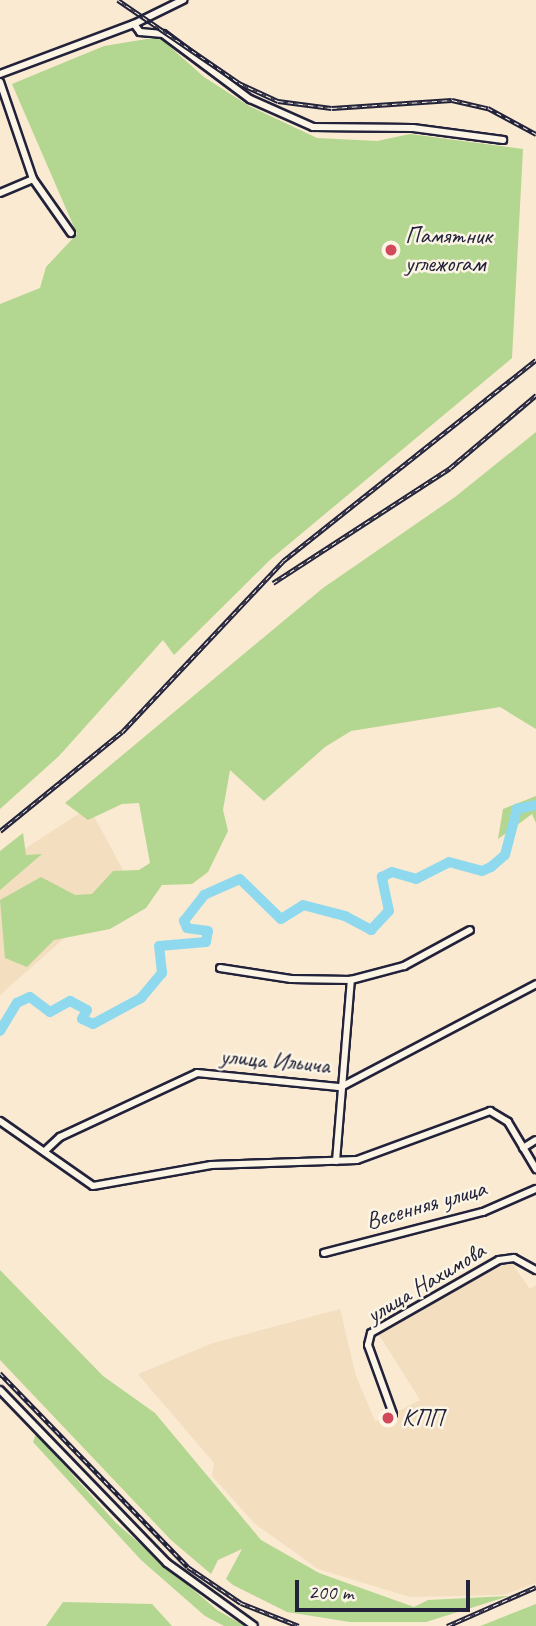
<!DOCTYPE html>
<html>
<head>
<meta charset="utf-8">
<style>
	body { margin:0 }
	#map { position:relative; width:536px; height:1626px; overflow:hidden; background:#f9ead1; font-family:Caveat,sans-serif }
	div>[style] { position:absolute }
	.built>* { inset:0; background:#f3dec0 }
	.green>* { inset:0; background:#b3d690 }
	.river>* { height:10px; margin:-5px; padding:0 5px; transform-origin:5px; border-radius:5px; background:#8fd9ef }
	.roads { filter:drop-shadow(2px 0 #22223b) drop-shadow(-2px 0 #22223b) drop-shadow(0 2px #22223b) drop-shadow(0 -2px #22223b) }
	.minor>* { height:6px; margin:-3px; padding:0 3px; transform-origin:3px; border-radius:3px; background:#fcf5e5 }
	.rail>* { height:4.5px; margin-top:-2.25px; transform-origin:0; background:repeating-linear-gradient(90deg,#fcf5e5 0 5px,#22223b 0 10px); box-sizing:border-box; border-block:2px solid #22223b }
	.dots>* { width:19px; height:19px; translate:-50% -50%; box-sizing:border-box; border:4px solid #fcf5e5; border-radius:50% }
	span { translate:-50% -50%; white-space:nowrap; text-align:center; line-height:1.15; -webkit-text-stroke:5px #fcf5e5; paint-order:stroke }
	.poi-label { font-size:24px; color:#22223b }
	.left { translate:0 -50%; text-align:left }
	.street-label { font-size:24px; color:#22223b }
	.scale { position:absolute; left:295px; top:1580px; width:175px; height:32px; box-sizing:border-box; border:4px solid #22223b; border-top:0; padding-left:9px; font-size:21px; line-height:24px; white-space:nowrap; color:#22223b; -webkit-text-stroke:5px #fcf5e5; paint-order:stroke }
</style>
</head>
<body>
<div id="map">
	<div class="built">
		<i style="clip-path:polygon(89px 807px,129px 881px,0 995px,0 865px)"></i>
		<i style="clip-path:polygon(510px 1261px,530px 1289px,536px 1285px,536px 1583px,503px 1595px,410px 1597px,318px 1569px,254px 1523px,212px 1476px,214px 1463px,138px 1374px,213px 1343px,340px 1309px,356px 1376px,375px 1421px,383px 1419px,420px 1400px,378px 1333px)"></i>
	</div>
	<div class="green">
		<i style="clip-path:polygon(159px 37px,204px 77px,249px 106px,317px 138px,377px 141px,410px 134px,523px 149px,512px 358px,271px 559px,174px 655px,163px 640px,59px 756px,0 809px,0 304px,40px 288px,46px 267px,77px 234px,12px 84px,104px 46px)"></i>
		<i style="clip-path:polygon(536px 432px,536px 729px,500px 707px,351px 731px,325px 747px,264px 801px,230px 770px,223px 810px,228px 831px,208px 872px,192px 884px,162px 885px,146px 908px,110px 929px,54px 940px,27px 967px,5px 958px,0 900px,41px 877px,75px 895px,92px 894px,113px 871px,139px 870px,150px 863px,139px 803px,122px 804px,88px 820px,65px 803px,323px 588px,455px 497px)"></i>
		<i style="clip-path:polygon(536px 796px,536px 823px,532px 814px,498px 839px,503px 809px)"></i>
		<i style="clip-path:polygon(23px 833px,26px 855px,42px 854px,0 890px,0 851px)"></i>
		<i style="clip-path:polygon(0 1270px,103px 1376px,155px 1413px,261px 1540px,319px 1573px,414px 1607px,428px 1600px,509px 1596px,426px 1622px,350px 1622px,287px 1612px,233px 1585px,226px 1579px,242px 1549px,218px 1560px,211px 1574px,171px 1540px,0 1360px)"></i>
		<i style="clip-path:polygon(36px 1434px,116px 1523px,217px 1610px,245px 1626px,224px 1626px,205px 1616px,141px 1560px,33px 1442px)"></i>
		<i style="clip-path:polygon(63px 1602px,152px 1604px,172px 1626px,46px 1626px)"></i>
		<i style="clip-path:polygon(536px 1604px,536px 1626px,480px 1626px,483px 1625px)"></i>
	</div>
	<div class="river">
		<i style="left:0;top:1031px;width:33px;rotate:-59deg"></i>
		<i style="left:17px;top:1003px;width:14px;rotate:-25deg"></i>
		<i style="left:30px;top:997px;width:25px;rotate:37deg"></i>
		<i style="left:50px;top:1012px;width:23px;rotate:-29deg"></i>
		<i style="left:70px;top:1001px;width:19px;rotate:28deg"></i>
		<i style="left:87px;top:1010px;width:10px;rotate:119deg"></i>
		<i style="left:82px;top:1019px;width:12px;rotate:24deg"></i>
		<i style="left:93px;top:1024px;width:55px;rotate:-28.4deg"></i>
		<i style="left:141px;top:998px;width:33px;rotate:-50deg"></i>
		<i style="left:162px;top:973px;width:27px;rotate:-96deg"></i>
		<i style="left:159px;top:946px;width:47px;rotate:-4.9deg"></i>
		<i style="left:206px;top:942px;width:11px;rotate:-80deg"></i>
		<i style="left:208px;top:931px;width:21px;rotate:-172deg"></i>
		<i style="left:187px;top:928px;width:8px;rotate:-113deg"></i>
		<i style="left:184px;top:921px;width:33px;rotate:-52deg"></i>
		<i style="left:204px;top:895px;width:39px;rotate:-24deg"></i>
		<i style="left:240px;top:879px;width:57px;rotate:44.3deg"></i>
		<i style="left:281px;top:919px;width:26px;rotate:-32deg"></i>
		<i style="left:303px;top:905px;width:43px;rotate:14.7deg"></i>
		<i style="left:345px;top:916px;width:30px;rotate:28deg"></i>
		<i style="left:371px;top:930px;width:26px;rotate:-47deg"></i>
		<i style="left:389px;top:911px;width:35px;rotate:-102deg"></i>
		<i style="left:382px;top:877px;width:11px;rotate:-27deg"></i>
		<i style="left:392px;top:872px;width:25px;rotate:16deg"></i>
		<i style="left:416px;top:879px;width:37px;rotate:-27deg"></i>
		<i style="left:449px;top:862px;width:34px;rotate:15deg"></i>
		<i style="left:482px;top:871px;width:10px;rotate:-24deg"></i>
		<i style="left:491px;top:867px;width:18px;rotate:-41deg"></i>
		<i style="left:505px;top:855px;width:48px;rotate:-75.4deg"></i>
		<i style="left:517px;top:809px;width:19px;rotate:-12deg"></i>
	</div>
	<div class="roads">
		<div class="minor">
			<i style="left:134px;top:24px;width:10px;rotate:53deg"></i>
			<i style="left:140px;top:32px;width:23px;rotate:5deg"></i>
			<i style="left:163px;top:34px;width:109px;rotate:36.8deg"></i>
			<i style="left:250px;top:99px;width:69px;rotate:24deg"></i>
			<i style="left:313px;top:127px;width:100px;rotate:0.6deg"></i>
			<i style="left:413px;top:128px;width:91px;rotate:7.6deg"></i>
			<i style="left:0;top:74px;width:143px;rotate:-20.5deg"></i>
			<i style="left:134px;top:24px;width:55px;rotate:-26.1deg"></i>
			<i style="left:0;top:82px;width:102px;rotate:71.2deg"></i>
			<i style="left:33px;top:179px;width:66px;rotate:54.9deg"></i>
			<i style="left:0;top:193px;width:36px;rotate:-23deg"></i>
			<i style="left:220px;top:968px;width:72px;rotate:8.8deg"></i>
			<i style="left:291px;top:979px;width:60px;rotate:1deg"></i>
			<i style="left:351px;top:980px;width:55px;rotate:-14.8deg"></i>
			<i style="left:404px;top:966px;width:75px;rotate:-28.6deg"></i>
			<i style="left:0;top:1121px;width:113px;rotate:35deg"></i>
			<i style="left:93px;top:1186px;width:120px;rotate:-10.1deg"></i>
			<i style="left:211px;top:1165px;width:146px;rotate:-2deg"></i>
			<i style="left:357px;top:1160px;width:142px;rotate:-20.2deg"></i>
			<i style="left:490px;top:1111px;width:21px;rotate:31deg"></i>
			<i style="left:508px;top:1122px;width:55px;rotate:59.2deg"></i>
			<i style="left:523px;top:1148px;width:15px;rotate:-32deg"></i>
			<i style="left:46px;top:1150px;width:19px;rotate:-43deg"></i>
			<i style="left:60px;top:1137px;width:151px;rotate:-25deg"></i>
			<i style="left:197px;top:1073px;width:145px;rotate:5.6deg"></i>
			<i style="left:341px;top:1087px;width:221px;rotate:-27.8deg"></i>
			<i style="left:336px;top:1161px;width:182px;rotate:-85.3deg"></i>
			<i style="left:324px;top:1253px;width:164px;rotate:-14.5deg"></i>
			<i style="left:483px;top:1212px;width:58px;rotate:-23.5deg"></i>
			<i style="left:0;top:1390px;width:240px;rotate:46deg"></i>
			<i style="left:167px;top:1563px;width:107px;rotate:35.9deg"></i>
			<i style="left:393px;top:1414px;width:73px;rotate:-109.9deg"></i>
			<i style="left:368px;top:1345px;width:12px;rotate:-76deg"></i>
			<i style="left:371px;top:1333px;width:147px;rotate:-29.7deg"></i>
			<i style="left:499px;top:1260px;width:15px;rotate:-8deg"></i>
			<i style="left:514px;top:1258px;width:25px;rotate:29deg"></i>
		</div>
	</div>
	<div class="rail">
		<i style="left:118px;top:0;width:147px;rotate:34.4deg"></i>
		<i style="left:239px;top:83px;width:43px;rotate:24.8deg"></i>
		<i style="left:278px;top:101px;width:54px;rotate:7.4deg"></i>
		<i style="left:332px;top:108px;width:120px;rotate:-3.8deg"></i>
		<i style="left:452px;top:100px;width:37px;rotate:13deg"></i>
		<i style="left:488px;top:108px;width:55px;rotate:28.4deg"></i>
		<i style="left:273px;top:583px;width:211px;rotate:-33deg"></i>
		<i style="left:450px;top:468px;width:113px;rotate:-40.3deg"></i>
		<i style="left:0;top:831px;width:157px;rotate:-39.1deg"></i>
		<i style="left:122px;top:732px;width:235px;rotate:-46.7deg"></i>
		<i style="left:283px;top:561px;width:323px;rotate:-38.5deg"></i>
		<i style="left:0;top:1373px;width:270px;rotate:45.9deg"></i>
		<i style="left:188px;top:1567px;width:64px;rotate:34.2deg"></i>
		<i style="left:241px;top:1603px;width:62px;rotate:21.6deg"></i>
		<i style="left:447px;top:1626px;width:97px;rotate:-23.7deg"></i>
	</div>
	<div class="dots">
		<i style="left:391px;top:250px;background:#d1495b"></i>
		<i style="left:388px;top:1418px;background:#d1495b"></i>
	</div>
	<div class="poi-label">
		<span class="left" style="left:405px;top:250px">Памятник<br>углежогам</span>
		<span class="left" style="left:402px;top:1418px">КПП</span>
	</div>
	<div class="street-label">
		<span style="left:275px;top:1061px;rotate:5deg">улица Ильича</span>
		<span style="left:426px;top:1205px;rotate:-16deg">Весенняя улица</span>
		<span style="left:426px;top:1283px;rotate:-31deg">улица Нахимова</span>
	</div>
	<div class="scale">200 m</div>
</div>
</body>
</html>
